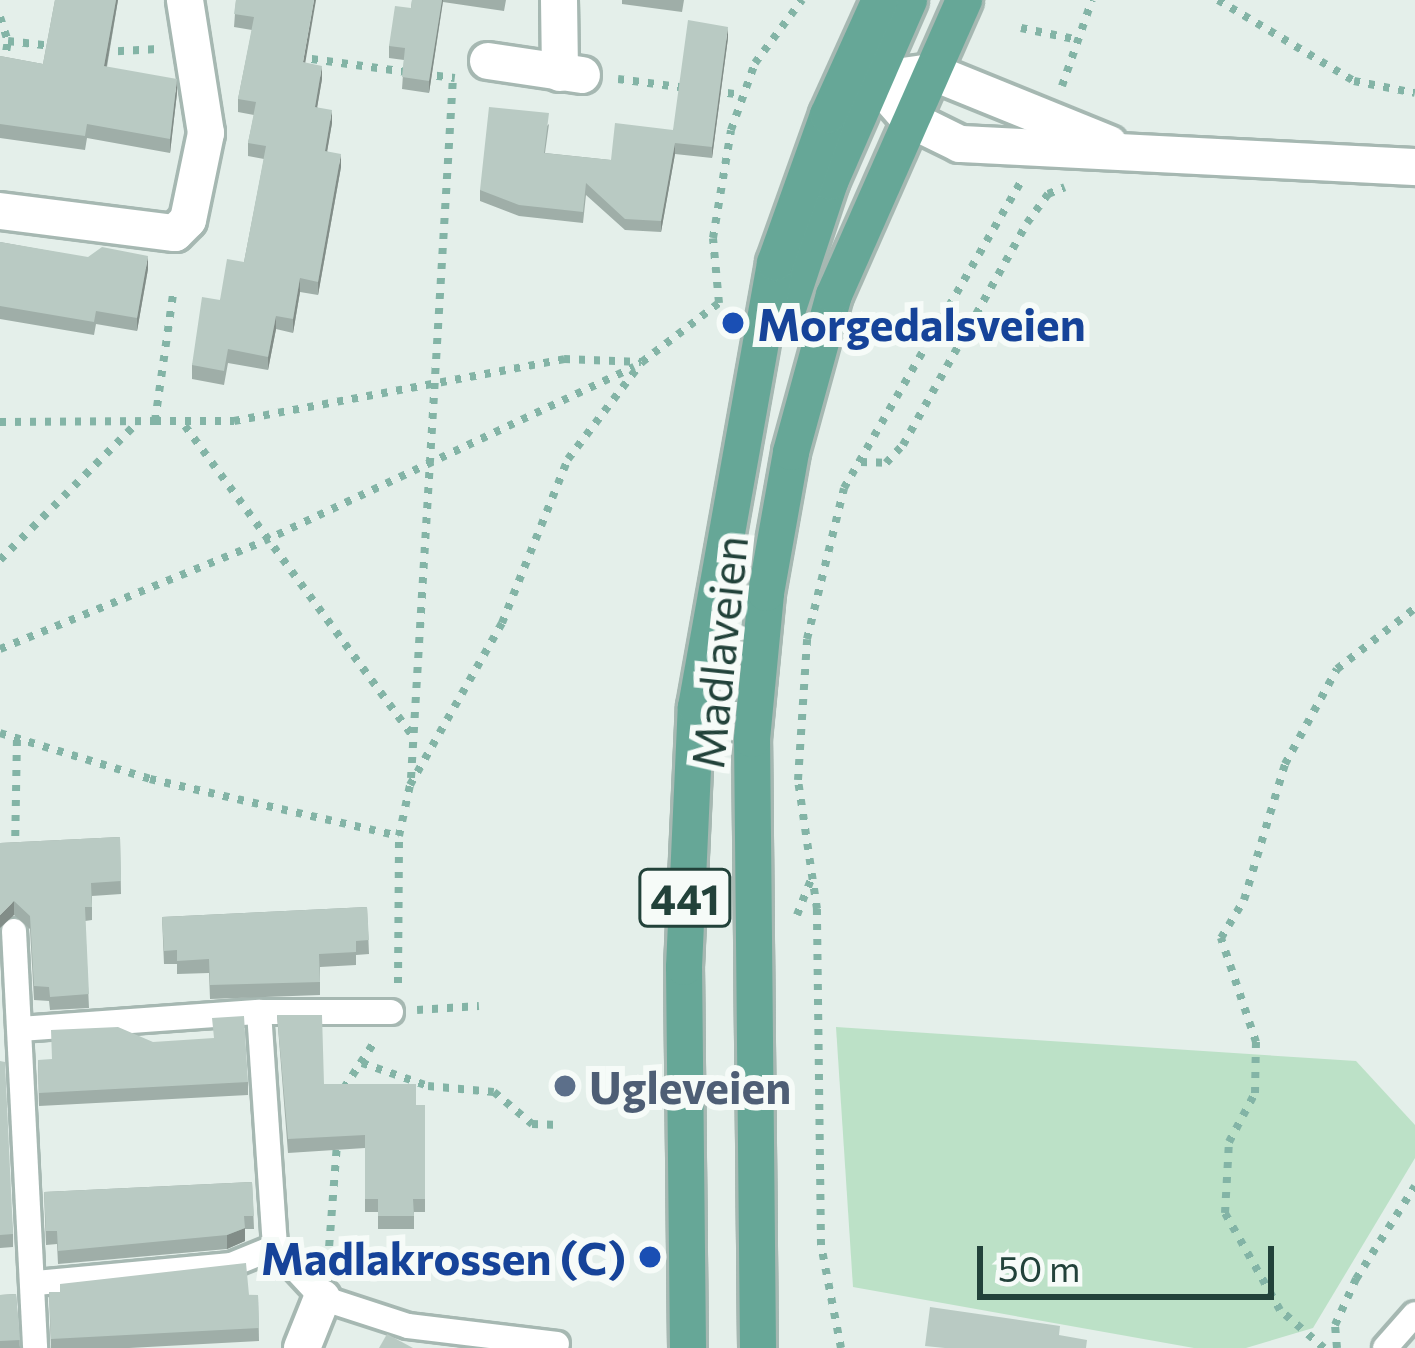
<!DOCTYPE html>
<html>
<head>
<meta charset="utf-8">
<style>
	body { margin:0 }
	#map { position:relative; width:1415px; height:1348px; overflow:hidden; background:#e4efea; font-family:Commissioner,sans-serif }
	div>[style] { position:absolute }
	.green>* { inset:0; background:#bce1c7 }
	.path>* { height:8px; margin-top:-4px; transform-origin:0; background:repeating-linear-gradient(90deg,#83b4a6 0 6px,transparent 0 15px) }
	.roads { filter:drop-shadow(3px 0 #a6b8b2) drop-shadow(-3px 0 #a6b8b2) drop-shadow(0 3px #a6b8b2) drop-shadow(0 -3px #a6b8b2) }
	.service>* { height:24px; margin:-12px; padding:0 12px; transform-origin:12px; border-radius:12px; background:#fff }
	.minor>* { height:36px; margin:-18px; padding:0 18px; transform-origin:18px; border-radius:18px; background:#fff }
	.tertiary>* { height:36px; margin:-18px; padding:0 18px; transform-origin:18px; border-radius:18px; background:#fff }
	.primary>* { height:36px; margin:-18px; padding:0 18px; transform-origin:18px; border-radius:18px; background:#66a797 }
	.wall>* { inset:0; background:#9faea8 }
	.shaded-wall>* { inset:0; background:#828d88 }
	.building>* { inset:0; background:#b9cac3 }
	.dots>* { width:33px; height:33px; translate:-50% -50%; box-sizing:border-box; border:6px solid #f6fbf8; border-radius:50% }
	span { translate:-50% -50%; white-space:nowrap; text-align:center; line-height:1.15; -webkit-text-stroke:12px #f6fbf8; paint-order:stroke }
	.shield-label span { padding:3px 9px; background:#f6fbf8; border:3px solid; border-radius:9px; -webkit-text-stroke-width:0 }
	.shield-label { font-size:42px; color:#22423a; font-weight:700 }
	.transit-label { font-size:45px; color:#164399; font-weight:700 }
	.left { translate:0 -50%; text-align:left }
	.right { translate:-100% -50%; text-align:right }
	.street-label { font-size:45px; color:#22423a }
	.service-label { font-size:45px; color:#4e5e75; font-weight:700 }
	.scale { position:absolute; left:977px; top:1246px; width:297px; height:54px; box-sizing:border-box; border:6px solid #22423a; border-top:0; padding-left:15px; font-size:36px; line-height:42px; white-space:nowrap; color:#22423a; -webkit-text-stroke:9px #f6fbf8; paint-order:stroke }
</style>
</head>
<body>
<div id="map">
	<div class="green">
		<i style="clip-path:polygon(836px 1027px,1356px 1061px,1415px 1125px,1415px 1158px,1313px 1328px,1246px 1348px,1194px 1348px,853px 1287px)"></i>
	</div>
	<div class="path">
		<i style="left:1218px;top:0;width:158px;rotate:30.8deg"></i>
		<i style="left:1354px;top:81px;width:62px;rotate:11.1deg"></i>
		<i style="left:0;top:17px;width:25px;rotate:72deg"></i>
		<i style="left:1021px;top:28px;width:59px;rotate:11.7deg"></i>
		<i style="left:103px;top:52px;width:55px;rotate:-3.1deg"></i>
		<i style="left:297px;top:57px;width:111px;rotate:7.8deg"></i>
		<i style="left:4px;top:65px;width:24px;rotate:-81deg"></i>
		<i style="left:8px;top:41px;width:44px;rotate:6.5deg"></i>
		<i style="left:422px;top:74px;width:33px;rotate:7deg"></i>
		<i style="left:618px;top:79px;width:69px;rotate:7.5deg"></i>
		<i style="left:1062px;top:86px;width:91px;rotate:-70.8deg"></i>
		<i style="left:713px;top:91px;width:28px;rotate:8deg"></i>
		<i style="left:155px;top:421px;width:79px"></i>
		<i style="left:234px;top:421px;width:336px;rotate:-10.6deg"></i>
		<i style="left:564px;top:359px;width:77px;rotate:2.2deg"></i>
		<i style="left:0;top:422px;width:155px;rotate:-0.4deg"></i>
		<i style="left:155px;top:421px;width:128px;rotate:-81.9deg"></i>
		<i style="left:185px;top:426px;width:385px;rotate:53.7deg"></i>
		<i style="left:861px;top:462px;width:25px;rotate:2deg"></i>
		<i style="left:886px;top:463px;width:25px;rotate:-47deg"></i>
		<i style="left:903px;top:445px;width:254px;rotate:-60.8deg"></i>
		<i style="left:1027px;top:223px;width:36px;rotate:-54deg"></i>
		<i style="left:1048px;top:194px;width:18px;rotate:-22deg"></i>
		<i style="left:0;top:560px;width:190px;rotate:-45deg"></i>
		<i style="left:0;top:649px;width:285px;rotate:-22.2deg"></i>
		<i style="left:264px;top:541px;width:409px;rotate:-25.2deg"></i>
		<i style="left:0;top:733px;width:157px;rotate:17deg"></i>
		<i style="left:150px;top:779px;width:255px;rotate:12.9deg"></i>
		<i style="left:411px;top:778px;width:701px;rotate:-86.57deg"></i>
		<i style="left:15px;top:851px;width:113px;rotate:-89deg"></i>
		<i style="left:797px;top:915px;width:41px;rotate:-68.5deg"></i>
		<i style="left:398px;top:983px;width:147px;rotate:-89.6deg"></i>
		<i style="left:399px;top:836px;width:52px;rotate:-77.8deg"></i>
		<i style="left:410px;top:785px;width:186px;rotate:-60.4deg"></i>
		<i style="left:502px;top:623px;width:177px;rotate:-68.1deg"></i>
		<i style="left:568px;top:459px;width:122px;rotate:-52.7deg"></i>
		<i style="left:642px;top:362px;width:97px;rotate:-37.5deg"></i>
		<i style="left:719px;top:303px;width:65px;rotate:-95.3deg"></i>
		<i style="left:713px;top:238px;width:109px;rotate:-80.5deg"></i>
		<i style="left:731px;top:130px;width:71px;rotate:-70.3deg"></i>
		<i style="left:755px;top:63px;width:79px;rotate:-53.3deg"></i>
		<i style="left:417px;top:1010px;width:62px;rotate:-3.7deg"></i>
		<i style="left:362px;top:1063px;width:70px;rotate:19.2deg"></i>
		<i style="left:428px;top:1086px;width:66px;rotate:5.2deg"></i>
		<i style="left:494px;top:1092px;width:50px;rotate:40.1deg"></i>
		<i style="left:532px;top:1124px;width:28px;rotate:2deg"></i>
		<i style="left:344px;top:1088px;width:56px;rotate:-56.6deg"></i>
		<i style="left:328px;top:1261px;width:117px;rotate:-85.6deg"></i>
		<i style="left:841px;top:1348px;width:105px;rotate:-101deg"></i>
		<i style="left:821px;top:1245px;width:336px;rotate:-90.7deg"></i>
		<i style="left:817px;top:909px;width:130px;rotate:-98.4deg"></i>
		<i style="left:798px;top:780px;width:141px;rotate:-86.3deg"></i>
		<i style="left:807px;top:639px;width:155px;rotate:-76.2deg"></i>
		<i style="left:844px;top:488px;width:352px;rotate:-60deg"></i>
		<i style="left:1324px;top:1348px;width:58px;rotate:-139.2deg"></i>
		<i style="left:1280px;top:1310px;width:112px;rotate:-119.6deg"></i>
		<i style="left:1225px;top:1213px;width:71px;rotate:-86.8deg"></i>
		<i style="left:1229px;top:1142px;width:55px;rotate:-62deg"></i>
		<i style="left:1255px;top:1093px;width:51px;rotate:-88.9deg"></i>
		<i style="left:1256px;top:1042px;width:110px;rotate:-108.6deg"></i>
		<i style="left:1221px;top:938px;width:44px;rotate:-58.8deg"></i>
		<i style="left:1244px;top:900px;width:142px;rotate:-73.2deg"></i>
		<i style="left:1285px;top:764px;width:108px;rotate:-61.3deg"></i>
		<i style="left:1337px;top:669px;width:99px;rotate:-38deg"></i>
		<i style="left:1337px;top:1348px;width:23px;rotate:-95deg"></i>
		<i style="left:1335px;top:1325px;width:51px;rotate:-65.5deg"></i>
		<i style="left:1356px;top:1279px;width:110px;rotate:-57.6deg"></i>
	</div>
	<div class="roads">
		<div class="service">
			<i style="left:14px;top:931px;width:418px;rotate:87.1deg"></i>
			<i style="left:259px;top:1012px;width:236px;rotate:86.1deg"></i>
			<i style="left:20px;top:1029px;width:240px;rotate:-4.1deg"></i>
			<i style="left:259px;top:1012px;width:132px"></i>
			<i style="left:36px;top:1283px;width:196px;rotate:-5.3deg"></i>
			<i style="left:231px;top:1265px;width:48px;rotate:-22.2deg"></i>
			<i style="left:275px;top:1247px;width:69px;rotate:47.3deg"></i>
			<i style="left:322px;top:1298px;width:90px;rotate:18deg"></i>
			<i style="left:408px;top:1326px;width:150px;rotate:6.9deg"></i>
			<i style="left:1385px;top:1348px;width:45px;rotate:-48.6deg"></i>
		</div>
		<div class="minor">
			<i style="left:559px;top:0;width:73px;rotate:89.2deg"></i>
			<i style="left:488px;top:61px;width:95px;rotate:8.5deg"></i>
			<i style="left:0;top:211px;width:176px;rotate:7.2deg"></i>
			<i style="left:175px;top:233px;width:18px;rotate:-45deg"></i>
			<i style="left:188px;top:220px;width:89px;rotate:-78.3deg"></i>
			<i style="left:206px;top:133px;width:135px;rotate:-99deg"></i>
			<i style="left:302px;top:1348px;width:54px;rotate:-68.2deg"></i>
		</div>
		<div class="tertiary">
			<i style="left:875px;top:80px;width:52px;rotate:48.9deg"></i>
			<i style="left:909px;top:119px;width:57px;rotate:26.1deg"></i>
			<i style="left:960px;top:144px;width:456px;rotate:2.9deg"></i>
			<i style="left:875px;top:80px;width:58px;rotate:-8deg"></i>
			<i style="left:932px;top:72px;width:191px;rotate:22.1deg"></i>
		</div>
		<div class="primary">
			<i style="left:783px;top:324px;width:150px;rotate:-71.7deg"></i>
			<i style="left:830px;top:182px;width:198px;rotate:-66.5deg"></i>
			<i style="left:688px;top:1348px;width:381px;rotate:-90.6deg"></i>
			<i style="left:684px;top:967px;width:260px;rotate:-87.4deg"></i>
			<i style="left:696px;top:707px;width:451px;rotate:-79.9deg"></i>
			<i style="left:775px;top:263px;width:157px;rotate:-70.3deg"></i>
			<i style="left:828px;top:115px;width:126px;rotate:-65.7deg"></i>
			<i style="left:758px;top:1348px;width:609px;rotate:-90.56deg"></i>
			<i style="left:752px;top:739px;width:147px;rotate:-84.5deg"></i>
			<i style="left:766px;top:593px;width:143px;rotate:-79.9deg"></i>
			<i style="left:791px;top:452px;width:163px;rotate:-74.7deg"></i>
			<i style="left:834px;top:295px;width:322px;rotate:-66.2deg"></i>
		</div>
	</div>
	<div class="wall">
		<i style="clip-path:polygon(55px 0,118px 0,107px 67px,177px 93px,170px 153px,87px 138px,85px 150px,0 138px,0 56px,43px 64px)"></i>
		<i style="clip-path:polygon(236px 0,322px 79px,317px 107px,332px 123px,327px 151px,341px 167px,318px 295px,300px 292px,293px 333px,276px 329px,268px 370px,228px 363px,224px 385px,192px 379px,192px 365px,220px 300px,244px 262px,264px 159px,248px 156px,248px 143px,254px 115px,238px 112px,238px 99px,252px 30px,234px 27px)"></i>
		<i style="clip-path:polygon(412px 0,506px 0,504px 11px,443px 2px,429px 93px,402px 89px,404px 60px,389px 58px,389px 46px,411px 8px)"></i>
		<i style="clip-path:polygon(622px 0,684px 0,682px 12px,622px 4px)"></i>
		<i style="clip-path:polygon(728px 38px,712px 158px,675px 154px,661px 232px,625px 230px,586px 195px,583px 223px,519px 216px,480px 201px,480px 190px,549px 124px,545px 153px,611px 160px,673px 130px)"></i>
		<i style="clip-path:polygon(0 242px,148px 269px,137px 331px,96px 324px,94px 335px,0 319px)"></i>
		<i style="clip-path:polygon(120px 837px,121px 894px,92px 896px,92px 920px,85px 921px,89px 1008px,50px 1010px,49px 1001px,34px 1000px,30px 929px,14px 915px,0 843px)"></i>
		<i style="clip-path:polygon(367px 907px,369px 954px,356px 955px,356px 965px,320px 967px,320px 995px,210px 999px,209px 973px,177px 974px,177px 964px,164px 964px,162px 917px)"></i>
		<i style="clip-path:polygon(277px 1015px,324px 1084px,416px 1105px,425px 1105px,425px 1212px,414px 1212px,414px 1229px,378px 1229px,378px 1212px,365px 1212px,365px 1148px,288px 1153px)"></i>
		<i style="clip-path:polygon(38px 1060px,248px 1082px,248px 1095px,39px 1106px)"></i>
		<i style="clip-path:polygon(0 1061px,13px 1234px,13px 1247px,0 1248px)"></i>
		<i style="clip-path:polygon(252px 1182px,254px 1229px,245px 1229px,245px 1241px,227px 1249px,58px 1264px,57px 1244px,46px 1245px,44px 1192px)"></i>
		<i style="clip-path:polygon(49px 1292px,258px 1295px,259px 1341px,129px 1348px,51px 1348px)"></i>
		<i style="clip-path:polygon(16px 1294px,20px 1348px,0 1348px,0 1295px)"></i>
	</div>
	<div class="shaded-wall">
		<i style="clip-path:polygon(116px 0,118px 0,104px 80px,104px 66px)"></i>
		<i style="clip-path:polygon(314px 0,316px 0,303px 76px,303px 62px)"></i>
		<i style="clip-path:polygon(442px 0,443px 0,429px 93px,429px 81px)"></i>
		<i style="clip-path:polygon(728px 27px,728px 38px,712px 158px,712px 147px)"></i>
		<i style="clip-path:polygon(322px 66px,322px 79px,315px 120px,315px 107px)"></i>
		<i style="clip-path:polygon(177px 79px,177px 93px,170px 153px,170px 139px)"></i>
		<i style="clip-path:polygon(332px 110px,332px 123px,325px 164px,325px 151px)"></i>
		<i style="clip-path:polygon(675px 143px,675px 154px,661px 232px,661px 221px)"></i>
		<i style="clip-path:polygon(341px 154px,341px 167px,318px 295px,318px 282px)"></i>
		<i style="clip-path:polygon(148px 256px,148px 269px,137px 331px,137px 318px)"></i>
		<i style="clip-path:polygon(300px 278px,300px 292px,293px 333px,293px 319px)"></i>
		<i style="clip-path:polygon(276px 316px,276px 329px,268px 370px,268px 357px)"></i>
		<i style="clip-path:polygon(14px 901px,14px 915px,0 928px,0 915px)"></i>
		<i style="clip-path:polygon(245px 1228px,245px 1241px,227px 1249px,227px 1235px)"></i>
	</div>
	<div class="building">
		<i style="clip-path:polygon(55px 0,116px 0,104px 66px,177px 79px,170px 139px,87px 124px,85px 136px,0 124px,0 56px,43px 64px)"></i>
		<i style="clip-path:polygon(236px 0,314px 0,303px 62px,322px 66px,315px 107px,332px 110px,325px 151px,341px 154px,318px 282px,300px 278px,293px 319px,276px 316px,268px 357px,228px 349px,224px 371px,192px 365px,202px 297px,220px 300px,227px 259px,244px 262px,266px 146px,248px 143px,256px 102px,238px 99px,254px 17px,234px 14px)"></i>
		<i style="clip-path:polygon(412px 0,442px 0,429px 81px,402px 77px,405px 48px,389px 46px,395px 6px,411px 8px)"></i>
		<i style="clip-path:polygon(688px 20px,728px 27px,712px 147px,675px 143px,661px 221px,625px 219px,586px 183px,583px 212px,519px 205px,480px 190px,489px 107px,549px 113px,544px 153px,611px 160px,615px 123px,673px 130px)"></i>
		<i style="clip-path:polygon(0 242px,88px 257px,102px 247px,148px 256px,137px 318px,96px 311px,94px 322px,0 306px)"></i>
		<i style="clip-path:polygon(120px 837px,121px 881px,91px 883px,92px 907px,85px 907px,89px 994px,50px 997px,49px 987px,34px 986px,30px 916px,14px 901px,0 915px,0 843px)"></i>
		<i style="clip-path:polygon(367px 907px,369px 940px,356px 941px,356px 952px,319px 954px,320px 982px,210px 985px,209px 959px,177px 961px,177px 950px,164px 951px,162px 917px)"></i>
		<i style="clip-path:polygon(277px 1015px,322px 1015px,324px 1084px,416px 1084px,416px 1105px,425px 1105px,425px 1199px,413px 1199px,414px 1216px,378px 1216px,378px 1199px,365px 1199px,365px 1135px,288px 1139px)"></i>
		<i style="clip-path:polygon(244px 1016px,248px 1082px,39px 1093px,38px 1060px,52px 1059px,51px 1030px,118px 1027px,153px 1042px,214px 1038px,212px 1018px)"></i>
		<i style="clip-path:polygon(0 1061px,5px 1062px,13px 1234px,0 1235px)"></i>
		<i style="clip-path:polygon(252px 1182px,254px 1216px,244px 1216px,245px 1228px,227px 1235px,58px 1251px,57px 1231px,46px 1231px,44px 1192px)"></i>
		<i style="clip-path:polygon(246px 1263px,249px 1295px,258px 1295px,259px 1328px,51px 1339px,49px 1292px,60px 1292px,60px 1284px)"></i>
		<i style="clip-path:polygon(16px 1294px,20px 1340px,0 1341px,0 1295px)"></i>
		<i style="clip-path:polygon(930px 1307px,1060px 1326px,1059px 1335px,1087px 1340px,1086px 1348px,945px 1348px,925px 1346px)"></i>
		<i style="clip-path:polygon(387px 1334px,413px 1348px,379px 1348px)"></i>
	</div>
	<div class="dots">
		<i style="left:733px;top:323px;background:#1a4fb4"></i>
		<i style="left:565px;top:1086px;background:#5c6f8a"></i>
		<i style="left:650px;top:1257px;background:#1a4fb4"></i>
	</div>
	<div class="shield-label">
		<span style="left:685px;top:898px">441</span>
	</div>
	<div class="transit-label">
		<span class="left" style="left:757px;top:323px">Morgedalsveien</span>
		<span class="right" style="left:626px;top:1257px">Madlakrossen (C)</span>
	</div>
	<div class="street-label">
		<span style="left:718px;top:652px;rotate:-84deg">Madlaveien</span>
	</div>
	<div class="service-label">
		<span class="left" style="left:589px;top:1086px">Ugleveien</span>
	</div>
	<div class="scale">50 m</div>
</div>
</body>
</html>
